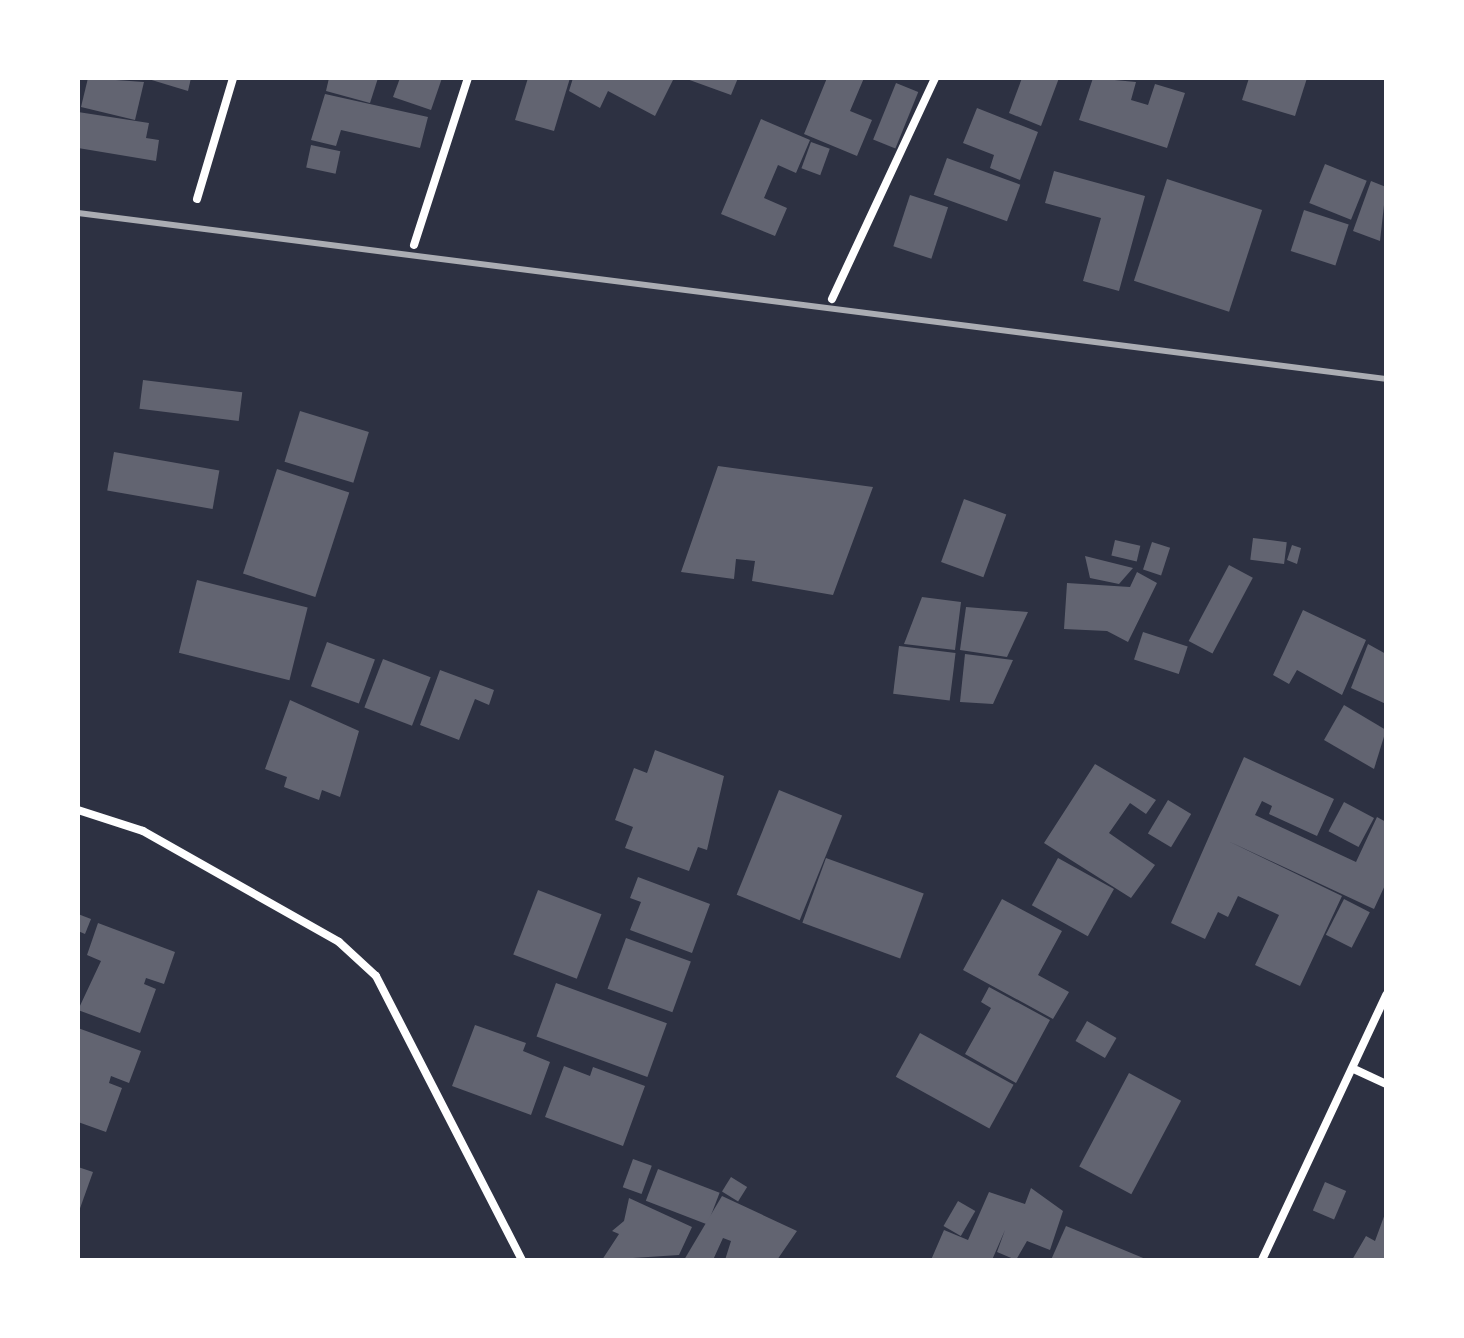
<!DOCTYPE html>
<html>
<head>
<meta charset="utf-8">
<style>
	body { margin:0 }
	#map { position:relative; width:1464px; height:1338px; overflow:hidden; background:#2d3142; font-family:Helvetica,sans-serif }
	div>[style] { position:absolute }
	.building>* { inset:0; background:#626471; transform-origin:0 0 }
	.minor>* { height:8px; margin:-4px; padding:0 4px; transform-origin:4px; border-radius:4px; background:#fff }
	.rail>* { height:6px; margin:-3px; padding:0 3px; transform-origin:3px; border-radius:3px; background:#abadb3 }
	span { translate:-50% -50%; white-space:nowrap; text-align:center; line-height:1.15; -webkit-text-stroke:6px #fff; paint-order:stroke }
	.frame { position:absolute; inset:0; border:80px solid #fff; pointer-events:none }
</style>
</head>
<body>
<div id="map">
	<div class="building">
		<i style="clip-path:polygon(88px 78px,144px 82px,135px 120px,81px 107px)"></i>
		<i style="clip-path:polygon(145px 78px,191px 78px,188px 91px)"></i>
		<i style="clip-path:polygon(329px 78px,378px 78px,370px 103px,326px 91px)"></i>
		<i style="clip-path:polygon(400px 78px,442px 78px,431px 110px,393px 97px)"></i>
		<i style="clip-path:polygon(528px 78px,570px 78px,554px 131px,515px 120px)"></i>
		<i style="clip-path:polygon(573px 78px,674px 78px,655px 116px,608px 91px,600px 108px,569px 91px)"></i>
		<i style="clip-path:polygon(684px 78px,738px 78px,731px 95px)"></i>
		<i style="clip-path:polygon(827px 78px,864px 78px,850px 111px,872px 120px,857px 156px,804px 134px)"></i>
		<i style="clip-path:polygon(1022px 78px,1059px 78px,1041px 126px,1009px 113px)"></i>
		<i style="clip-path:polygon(1093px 78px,1136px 82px,1131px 100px,1148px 105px,1155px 84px,1185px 93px,1167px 148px,1079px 120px)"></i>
		<i style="clip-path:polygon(1249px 78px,1307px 78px,1295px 116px,1242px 100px)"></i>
		<i style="left:896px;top:83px;width:24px;height:61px;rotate:22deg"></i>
		<i style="clip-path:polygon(325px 94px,428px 117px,420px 148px,341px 130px,336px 146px,311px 140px)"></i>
		<i style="clip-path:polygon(977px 108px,1038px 132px,1020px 180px,990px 168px,994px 155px,963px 143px)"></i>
		<i style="clip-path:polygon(78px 112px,149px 123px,146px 138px,159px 140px,156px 161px,78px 148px)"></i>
		<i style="clip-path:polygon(761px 119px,810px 140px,796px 173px,778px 165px,764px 198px,787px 208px,775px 236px,721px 214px)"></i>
		<i style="left:811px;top:142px;width:20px;height:28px;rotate:20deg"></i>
		<i style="left:311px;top:145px;width:30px;height:23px;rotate:12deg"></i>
		<i style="left:947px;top:158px;width:78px;height:39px;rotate:20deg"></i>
		<i style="left:1325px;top:164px;width:45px;height:42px;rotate:22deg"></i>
		<i style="clip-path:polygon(1054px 171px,1145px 196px,1119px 291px,1083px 281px,1101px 218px,1045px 203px)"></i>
		<i style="left:1167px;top:179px;width:100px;height:107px;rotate:18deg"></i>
		<i style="clip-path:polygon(1371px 181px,1386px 187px,1380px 241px,1353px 231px)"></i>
		<i style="left:910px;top:195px;width:40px;height:54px;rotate:18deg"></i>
		<i style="left:1304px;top:210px;width:47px;height:43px;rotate:18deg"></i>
		<i style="left:143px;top:380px;width:100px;height:29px;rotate:7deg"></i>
		<i style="left:300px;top:411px;width:72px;height:53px;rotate:17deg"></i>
		<i style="left:114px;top:452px;width:107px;height:39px;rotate:10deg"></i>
		<i style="clip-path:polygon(718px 466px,873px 487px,833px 595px,752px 581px,755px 561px,736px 559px,734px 579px,681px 572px)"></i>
		<i style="left:277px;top:469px;width:76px;height:110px;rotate:18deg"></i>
		<i style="left:964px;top:499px;width:45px;height:67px;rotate:20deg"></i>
		<i style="left:1253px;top:538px;width:34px;height:22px;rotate:7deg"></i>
		<i style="left:1115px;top:540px;width:26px;height:16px;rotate:13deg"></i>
		<i style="left:1152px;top:542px;width:19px;height:29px;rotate:18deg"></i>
		<i style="clip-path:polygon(1292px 545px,1301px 548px,1297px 564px,1287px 560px)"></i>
		<i style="clip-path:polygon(1085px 556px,1133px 568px,1119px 584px,1090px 578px)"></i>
		<i style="left:1229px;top:565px;width:27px;height:86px;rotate:28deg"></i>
		<i style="clip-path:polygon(1137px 572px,1157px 583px,1128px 642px,1107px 631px,1064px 629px,1067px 583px,1130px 587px)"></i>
		<i style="left:197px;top:580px;width:114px;height:75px;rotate:14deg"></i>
		<i style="clip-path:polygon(922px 597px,961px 602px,955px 650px,904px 644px)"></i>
		<i style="clip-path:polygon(966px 607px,1028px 612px,1007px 657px,960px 650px)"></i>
		<i style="clip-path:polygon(1303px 610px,1366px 640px,1342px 695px,1297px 670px,1289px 684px,1273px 675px)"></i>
		<i style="left:1143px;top:632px;width:47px;height:29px;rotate:18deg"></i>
		<i style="left:327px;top:642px;width:51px;height:47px;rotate:20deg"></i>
		<i style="clip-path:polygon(1368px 644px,1386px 654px,1386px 704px,1351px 688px)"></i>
		<i style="left:899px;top:646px;width:57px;height:48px;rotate:7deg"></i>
		<i style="clip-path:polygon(965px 654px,1013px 660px,993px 704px,960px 702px)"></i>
		<i style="left:383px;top:659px;width:51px;height:52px;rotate:21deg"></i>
		<i style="clip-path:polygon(440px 670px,494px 690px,489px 705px,475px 699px,459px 740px,420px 725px)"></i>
		<i style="clip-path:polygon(290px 700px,359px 731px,340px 797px,322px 790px,319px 800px,284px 787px,287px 777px,265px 769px)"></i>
		<i style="clip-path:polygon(1344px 705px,1386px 730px,1374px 769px,1324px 740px)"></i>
		<i style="clip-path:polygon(655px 750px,724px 776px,707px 850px,698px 847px,689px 871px,625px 848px,633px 827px,615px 820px,634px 768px,647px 773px)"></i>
		<i style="clip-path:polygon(1244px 757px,1334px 799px,1317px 836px,1269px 814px,1272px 806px,1262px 801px,1255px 815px,1356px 862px,1377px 817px,1386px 822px,1386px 883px,1374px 909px,1228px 841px,1342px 896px,1300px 986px,1255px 965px,1279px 915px,1238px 896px,1228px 917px,1218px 912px,1205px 939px,1171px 923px)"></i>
		<i style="clip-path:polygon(1095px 764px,1156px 800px,1146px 814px,1130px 803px,1109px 833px,1155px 865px,1131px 898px,1044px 843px)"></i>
		<i style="left:779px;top:790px;width:68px;height:113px;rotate:22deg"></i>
		<i style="left:1168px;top:800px;width:27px;height:39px;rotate:31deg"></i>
		<i style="left:1344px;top:802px;width:34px;height:33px;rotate:28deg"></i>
		<i style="left:826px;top:858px;width:104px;height:69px;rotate:20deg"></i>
		<i style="left:1058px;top:858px;width:64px;height:54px;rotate:29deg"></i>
		<i style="clip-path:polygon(638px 877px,710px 904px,692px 953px,630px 930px,641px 902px,630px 898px)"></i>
		<i style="left:538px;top:890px;width:68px;height:69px;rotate:21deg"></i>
		<i style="clip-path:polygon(1002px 899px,1062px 931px,1038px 975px,1069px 992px,1053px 1019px,963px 970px)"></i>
		<i style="left:1344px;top:899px;width:29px;height:40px;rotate:27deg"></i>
		<i style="clip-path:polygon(78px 914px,91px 919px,85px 934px,78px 931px)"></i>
		<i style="clip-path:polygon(98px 923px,175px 952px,164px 984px,146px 978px,144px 984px,156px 989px,140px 1033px,78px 1010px,101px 961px,87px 955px)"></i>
		<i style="left:626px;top:938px;width:69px;height:54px;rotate:20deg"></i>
		<i style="left:556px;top:983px;width:118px;height:57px;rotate:20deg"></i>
		<i style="clip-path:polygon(989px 987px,1050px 1020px,1016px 1083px,965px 1054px,991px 1008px,981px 1002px)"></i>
		<i style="left:1087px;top:1021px;width:34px;height:23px;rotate:30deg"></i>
		<i style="clip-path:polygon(475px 1025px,526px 1043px,523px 1051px,550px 1062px,531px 1115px,452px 1086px)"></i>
		<i style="clip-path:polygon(78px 1028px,141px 1051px,129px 1083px,111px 1076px,109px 1083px,122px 1088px,106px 1132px,78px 1122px)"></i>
		<i style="left:920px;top:1033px;width:107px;height:50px;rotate:29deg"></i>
		<i style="clip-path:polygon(564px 1066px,590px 1076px,593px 1067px,645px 1086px,623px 1146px,545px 1117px)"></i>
		<i style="left:1129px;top:1073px;width:59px;height:106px;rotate:28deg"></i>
		<i style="left:633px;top:1159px;width:20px;height:30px;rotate:20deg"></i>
		<i style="clip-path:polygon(78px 1167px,93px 1172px,78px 1214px)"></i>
		<i style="left:658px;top:1169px;width:66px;height:34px;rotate:21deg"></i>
		<i style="left:731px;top:1177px;width:19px;height:17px;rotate:32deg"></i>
		<i style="left:1325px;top:1182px;width:23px;height:31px;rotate:23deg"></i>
		<i style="clip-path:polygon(1031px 1188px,1063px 1211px,1050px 1250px,1027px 1241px,1016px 1260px,997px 1252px,1005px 1230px,992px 1260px,931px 1260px,944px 1230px,968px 1240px,989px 1192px,1025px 1204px)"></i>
		<i style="clip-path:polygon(722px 1196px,797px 1231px,777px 1260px,725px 1260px,731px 1241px,723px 1238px,713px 1260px,684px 1260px)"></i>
		<i style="clip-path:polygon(629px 1198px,692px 1227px,679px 1255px,602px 1260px,619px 1234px,612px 1231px,624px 1221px)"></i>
		<i style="left:958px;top:1201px;width:20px;height:29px;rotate:30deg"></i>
		<i style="clip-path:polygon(1386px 1211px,1386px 1260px,1352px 1260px,1366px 1236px,1375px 1241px)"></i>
		<i style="clip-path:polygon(1066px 1226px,1148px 1260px,1051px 1260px)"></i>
	</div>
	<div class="minor">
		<i style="left:197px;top:199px;width:126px;rotate:-73.4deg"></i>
		<i style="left:414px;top:245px;width:176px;rotate:-72.1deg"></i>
		<i style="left:832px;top:299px;width:244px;rotate:-65deg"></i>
		<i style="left:78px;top:810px;width:68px;rotate:17.9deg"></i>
		<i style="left:143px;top:831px;width:225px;rotate:29.5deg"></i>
		<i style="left:339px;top:942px;width:50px;rotate:42.6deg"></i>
		<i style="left:376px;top:976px;width:319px;rotate:62.8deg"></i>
		<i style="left:1356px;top:1070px;width:33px;rotate:25deg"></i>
		<i style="left:1262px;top:1260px;width:293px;rotate:-64.9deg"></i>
	</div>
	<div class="rail">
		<i style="left:78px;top:213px;width:1318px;rotate:7.23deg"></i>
	</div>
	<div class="frame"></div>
</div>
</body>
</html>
